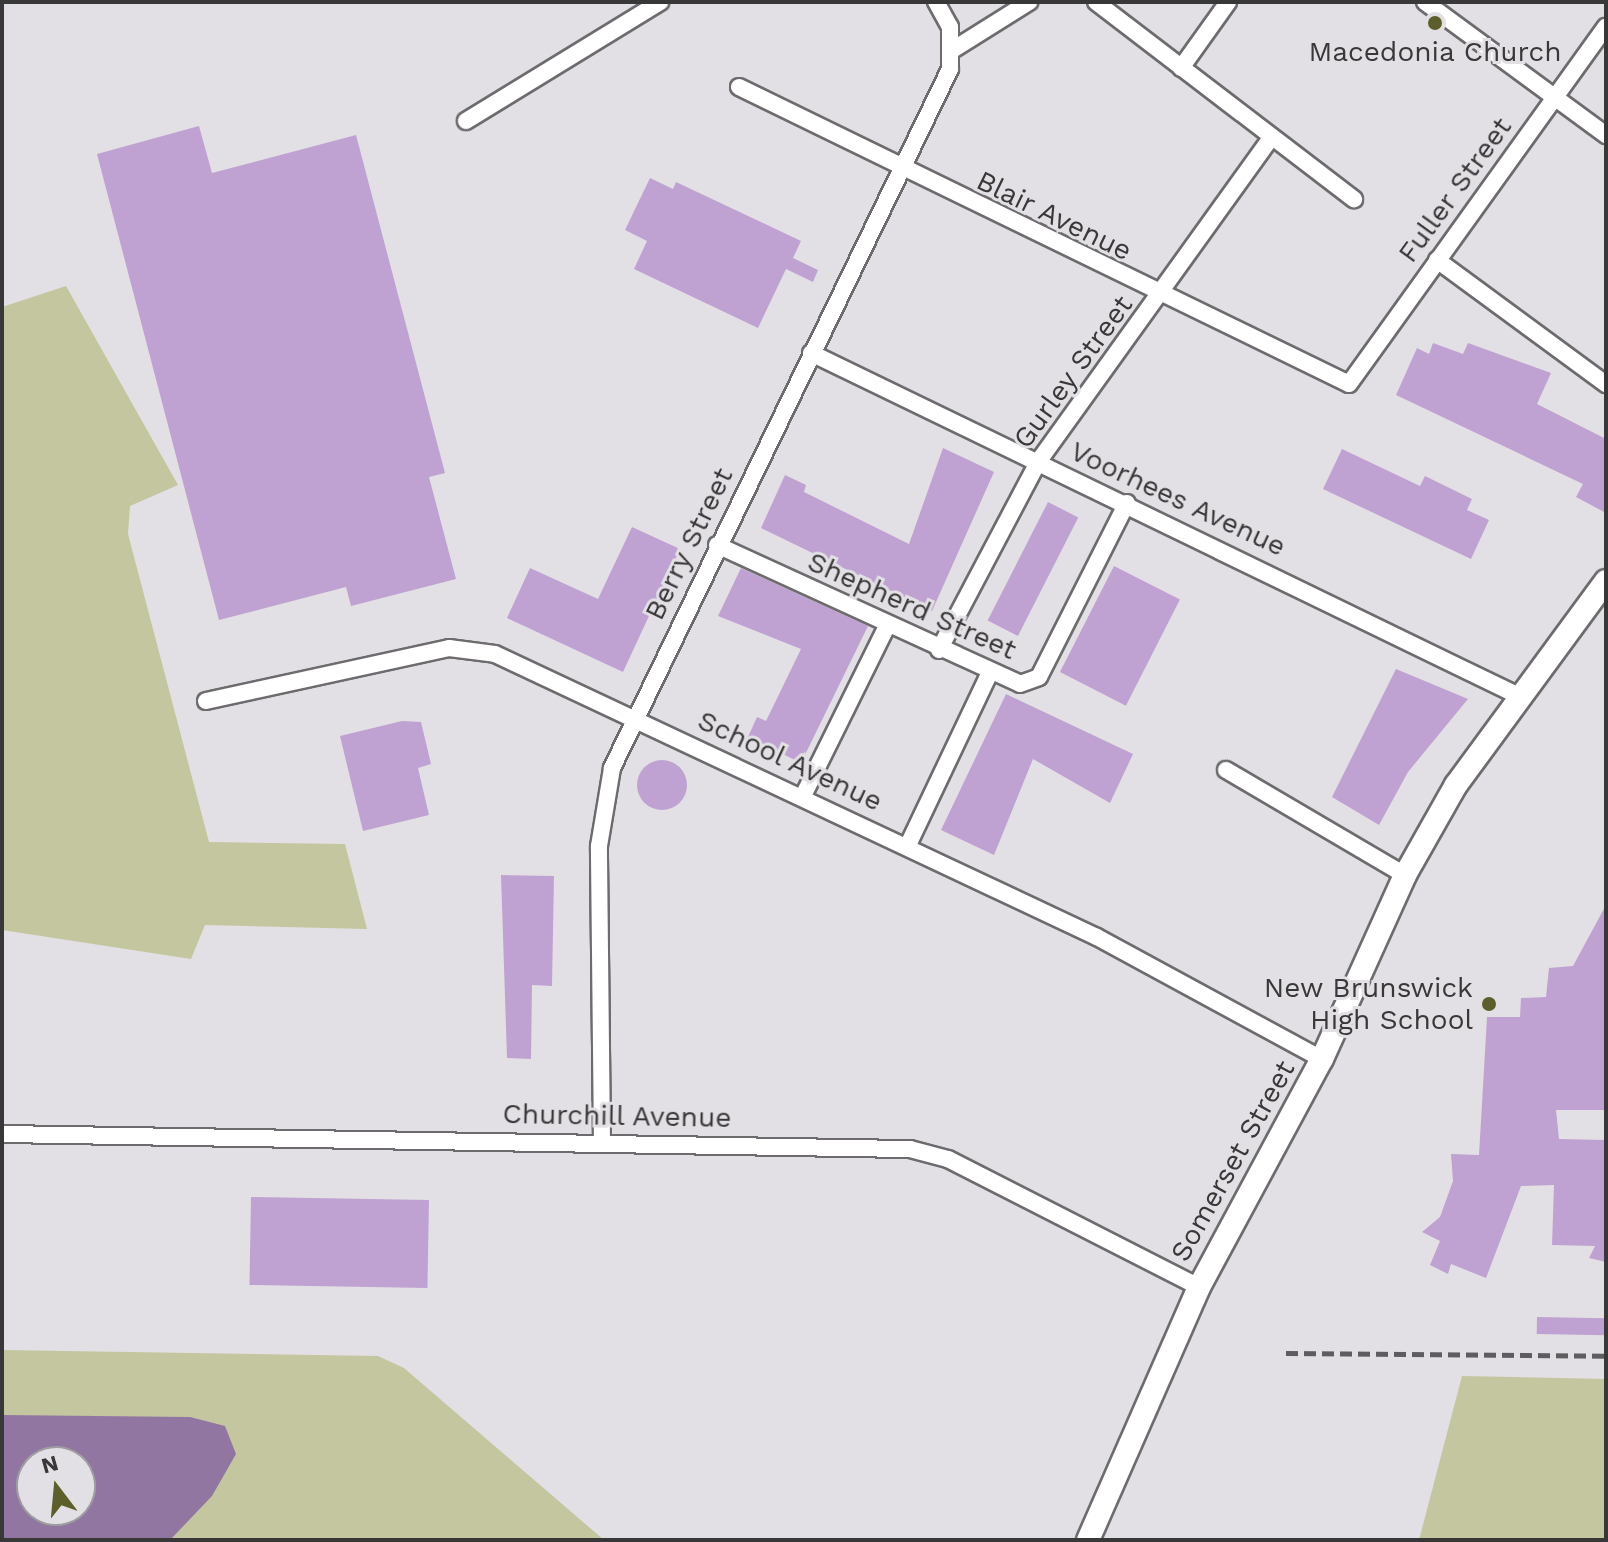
<!DOCTYPE html>
<html>
<head>
<meta charset="utf-8">
<style>
	body { margin:0 }
	#map { position:relative; width:1608px; height:1542px; overflow:hidden; background:#e2e0e4; font-family:"Work Sans",sans-serif }
	div>[style] { position:absolute }
	.green>* { inset:0; background:#c4c6a0 }
	.water>* { inset:0; background:#9276a2 }
	.building>* { inset:0; background:#bfa2d1; transform-origin:0 0 }
	.round { border-radius:50% }
	.roads { filter:drop-shadow(2px 0 #6d6b6e) drop-shadow(-2px 0 #6d6b6e) drop-shadow(0 2px #6d6b6e) drop-shadow(0 -2px #6d6b6e) }
	.street>* { height:16px; margin:-8px; padding:0 8px; transform-origin:8px; border-radius:8px; background:#fff }
	.secondary>* { height:22px; margin:-11px; padding:0 11px; transform-origin:11px; border-radius:11px; background:#fff }
	.rail>* { height:5px; margin-top:-2.5px; transform-origin:0; background:repeating-linear-gradient(90deg,#5d5c5e 0 12px,transparent 0 18px) }
	.dots>* { width:22px; height:22px; translate:-50% -50%; box-sizing:border-box; border:4px solid #e2e0e4; border-radius:50% }
	span { translate:-50% -50%; white-space:nowrap; text-align:center; line-height:1.15; -webkit-text-stroke:6px #e2e0e4; paint-order:stroke }
	.poi-label { font-size:28px; color:#393839 }
	.right { translate:-100% -50%; text-align:right }
	.street-label { font-size:28px; color:#393839 }
	.frame { position:absolute; inset:0; border:4px solid #393839; pointer-events:none }
	.north { position:absolute; left:16px; top:1446px; width:80px; height:80px; box-sizing:border-box; background:#e2e0e4; border:2px solid #9e9da0; border-radius:50%; rotate:344deg; font-size:22px; font-weight:700; line-height:32px; text-align:center; color:#393839 }
	.north::after { content:''; display:block; margin:auto; width:28px; height:36px; background:#5c5e2b; clip-path:polygon(50% 0,100% 100%,50% 72%,0 100%) }
</style>
</head>
<body>
<div id="map">
	<div class="green">
		<i style="clip-path:polygon(66px 286px,178px 485px,130px 506px,128px 534px,209px 842px,345px 844px,367px 929px,205px 925px,191px 959px,2px 930px,2px 307px)"></i>
		<i style="clip-path:polygon(evenodd,2px 1350px,378px 1356px,404px 1368px,604px 1540px,2px 1540px,2px 1350px,32px 1462px,80px 1462px,80px 1510px,32px 1510px,32px 1462px)"></i>
		<i style="clip-path:polygon(1462px 1376px,1606px 1379px,1606px 1540px,1419px 1540px)"></i>
	</div>
	<div class="water">
		<i style="clip-path:polygon(evenodd,2px 1415px,190px 1417px,225px 1426px,236px 1454px,212px 1496px,170px 1540px,2px 1540px,2px 1415px,32px 1462px,80px 1462px,80px 1510px,32px 1510px,32px 1462px)"></i>
	</div>
	<div class="building">
		<i style="clip-path:polygon(199px 126px,212px 173px,356px 135px,445px 473px,429px 477px,456px 579px,351px 606px,346px 587px,219px 620px,97px 154px)"></i>
		<i style="clip-path:polygon(650px 178px,673px 189px,676px 182px,801px 241px,793px 258px,818px 270px,813px 282px,786px 269px,758px 328px,634px 269px,647px 241px,625px 230px)"></i>
		<i style="clip-path:polygon(1433px 343px,1463px 354px,1468px 343px,1551px 373px,1537px 404px,1606px 439px,1606px 513px,1576px 497px,1583px 484px,1396px 395px,1417px 348px,1429px 354px)"></i>
		<i style="clip-path:polygon(943px 448px,994px 472px,932px 611px,761px 528px,785px 475px,806px 485px,804px 492px,909px 544px)"></i>
		<i style="clip-path:polygon(1342px 449px,1420px 486px,1425px 476px,1472px 499px,1467px 510px,1489px 520px,1471px 559px,1323px 489px)"></i>
		<i style="left:1048px;top:502px;width:34px;height:133px;rotate:27deg"></i>
		<i style="clip-path:polygon(632px 527px,680px 549px,623px 672px,507px 618px,530px 568px,598px 599px)"></i>
		<i style="left:1114px;top:566px;width:74px;height:119px;rotate:27deg"></i>
		<i style="clip-path:polygon(741px 568px,868px 626px,801px 763px,748px 737px,757px 717px,766px 721px,801px 649px,718px 616px)"></i>
		<i style="clip-path:polygon(1396px 669px,1468px 699px,1408px 772px,1379px 825px,1332px 797px)"></i>
		<i style="clip-path:polygon(1006px 694px,1133px 754px,1110px 803px,1033px 759px,994px 855px,941px 830px)"></i>
		<i style="clip-path:polygon(402px 721px,421px 722px,431px 764px,418px 768px,429px 815px,363px 831px,340px 736px)"></i>
		<i class="round" style="left:637px;top:760px;width:50px;height:50px"></i>
		<i style="clip-path:polygon(501px 875px,554px 876px,552px 986px,532px 985px,531px 1059px,507px 1058px)"></i>
		<i style="clip-path:polygon(1606px 905px,1606px 1110px,1556px 1110px,1559px 1139px,1606px 1140px,1606px 1262px,1589px 1258px,1595px 1246px,1552px 1245px,1554px 1185px,1521px 1186px,1486px 1278px,1451px 1264px,1448px 1274px,1430px 1265px,1440px 1241px,1422px 1232px,1440px 1217px,1453px 1181px,1451px 1154px,1479px 1155px,1487px 1017px,1520px 1017px,1521px 998px,1546px 997px,1549px 968px,1573px 966px)"></i>
		<i style="left:251px;top:1197px;width:178px;height:88px;rotate:1deg"></i>
		<i style="left:1537px;top:1317px;width:69px;height:17px;rotate:1deg"></i>
	</div>
	<div class="roads">
		<div class="street">
			<i style="left:1096px;top:2px;width:325px;rotate:37.4deg"></i>
			<i style="left:1425px;top:2px;width:225px;rotate:36.3deg"></i>
			<i style="left:954px;top:49px;width:89px;rotate:-32.1deg"></i>
			<i style="left:1181px;top:68px;width:81px;rotate:-54.5deg"></i>
			<i style="left:739px;top:87px;width:678px;rotate:25.96deg"></i>
			<i style="left:1349px;top:384px;width:440px;rotate:-54.3deg"></i>
			<i style="left:466px;top:121px;width:228px;rotate:-31.5deg"></i>
			<i style="left:1437px;top:260px;width:210px;rotate:36.3deg"></i>
			<i style="left:811px;top:353px;width:789px;rotate:25.85deg"></i>
			<i style="left:717px;top:545px;width:333px;rotate:24.6deg"></i>
			<i style="left:1020px;top:684px;width:20px;rotate:-20deg"></i>
			<i style="left:1039px;top:677px;width:195px;rotate:-63.2deg"></i>
			<i style="left:939px;top:650px;width:212px;rotate:-62.2deg"></i>
			<i style="left:1038px;top:462px;width:398px;rotate:-54.3deg"></i>
			<i style="left:206px;top:701px;width:249px;rotate:-12.3deg"></i>
			<i style="left:449px;top:648px;width:46px;rotate:7.4deg"></i>
			<i style="left:495px;top:654px;width:665px;rotate:25.18deg"></i>
			<i style="left:1097px;top:937px;width:256px;rotate:28.5deg"></i>
			<i style="left:1226px;top:770px;width:208px;rotate:30.4deg"></i>
			<i style="left:803px;top:796px;width:192px;rotate:-63.7deg"></i>
			<i style="left:908px;top:845px;width:191px;rotate:-64.6deg"></i>
			<i style="left:2px;top:1134px;width:908px;rotate:0.95deg"></i>
			<i style="left:910px;top:1149px;width:39px;rotate:15deg"></i>
			<i style="left:948px;top:1159px;width:282px;rotate:27deg"></i>
			<i style="left:602px;top:1143px;width:297px;rotate:-90.6deg"></i>
			<i style="left:599px;top:846px;width:79px;rotate:-80.5deg"></i>
			<i style="left:612px;top:768px;width:776px;rotate:-64.19deg"></i>
			<i style="left:950px;top:69px;width:42px;rotate:-90deg"></i>
			<i style="left:950px;top:27px;width:29px;rotate:-119deg"></i>
		</div>
		<div class="secondary">
			<i style="left:1088px;top:1540px;width:276px;rotate:-66.3deg"></i>
			<i style="left:1199px;top:1287px;width:259px;rotate:-61.7deg"></i>
			<i style="left:1322px;top:1059px;width:202px;rotate:-65.7deg"></i>
			<i style="left:1405px;top:875px;width:103px;rotate:-60.5deg"></i>
			<i style="left:1456px;top:785px;width:253px;rotate:-53.7deg"></i>
		</div>
	</div>
	<div class="rail">
		<i style="left:1286px;top:1353px;width:320px;rotate:0.5deg"></i>
	</div>
	<div class="dots">
		<i style="left:1435px;top:23px;background:#5c5e2b"></i>
		<i style="left:1489px;top:1004px;background:#5c5e2b"></i>
	</div>
	<div class="poi-label">
		<span style="left:1435px;top:52px">Macedonia Church</span>
		<span class="right" style="left:1473px;top:1004px">New Brunswick<br>High School</span>
	</div>
	<div class="street-label">
		<span style="left:1455px;top:190px;rotate:-54deg">Fuller Street</span>
		<span style="left:1054px;top:216px;rotate:26deg">Blair Avenue</span>
		<span style="left:1073px;top:372px;rotate:-54deg">Gurley Street</span>
		<span style="left:1178px;top:499px;rotate:25deg">Voorhees Avenue</span>
		<span style="left:689px;top:544px;rotate:-64deg">Berry Street</span>
		<span style="left:912px;top:606px;rotate:24deg">Shepherd Street</span>
		<span style="left:790px;top:761px;rotate:25deg">School Avenue</span>
		<span style="left:617px;top:1116px;rotate:1deg">Churchill Avenue</span>
		<span style="left:1233px;top:1161px;rotate:-61deg">Somerset Street</span>
	</div>
	<div class="frame"></div>
	<div class="north">N</div>
</div>
</body>
</html>
